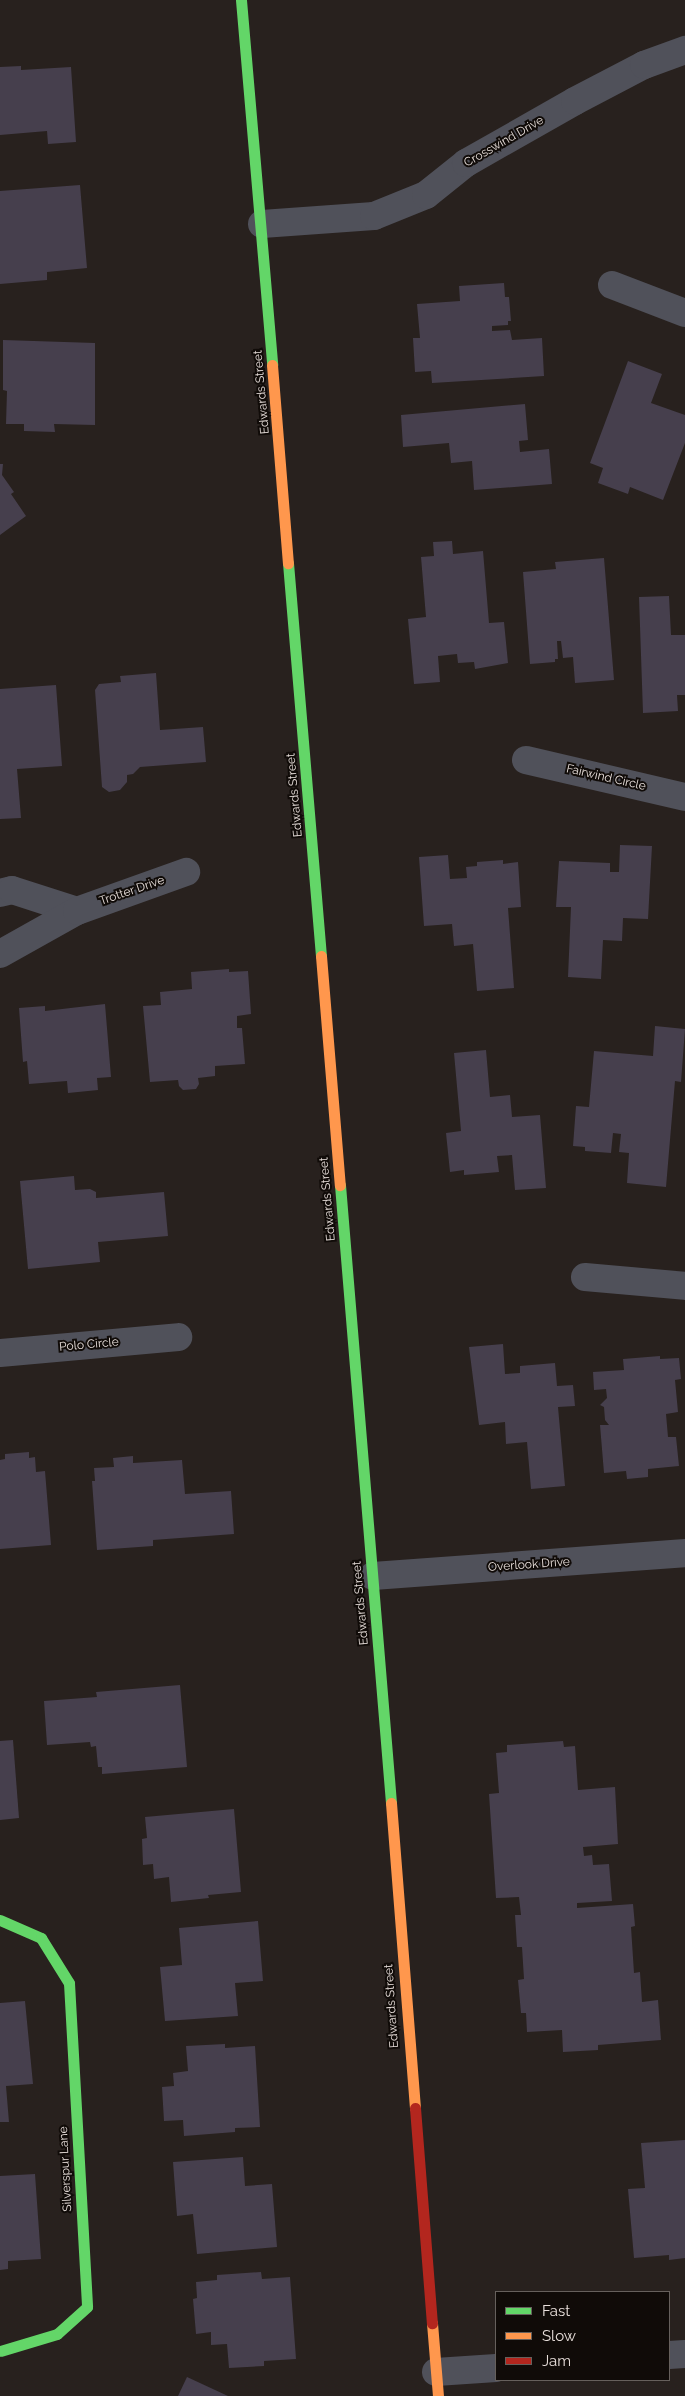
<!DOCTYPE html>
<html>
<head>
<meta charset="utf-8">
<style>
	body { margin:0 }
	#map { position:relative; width:685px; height:2396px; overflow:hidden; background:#28211e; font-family:Raleway,sans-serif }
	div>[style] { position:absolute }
	.building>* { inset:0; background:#463f4d }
	.street>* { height:28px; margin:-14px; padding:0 14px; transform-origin:14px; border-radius:14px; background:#50515a }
	.fast>* { height:11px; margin:-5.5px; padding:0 5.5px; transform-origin:5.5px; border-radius:5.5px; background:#63d668 }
	.slow>* { height:11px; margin:-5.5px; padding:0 5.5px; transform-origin:5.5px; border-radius:5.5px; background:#ff974d }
	.jam>* { height:11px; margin:-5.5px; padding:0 5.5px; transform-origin:5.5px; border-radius:5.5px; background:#b3261e }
	span { translate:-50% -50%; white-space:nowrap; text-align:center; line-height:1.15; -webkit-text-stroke:4px #100b08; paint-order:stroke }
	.street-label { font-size:12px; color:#e8dfdb }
	.legend { position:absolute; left:495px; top:2291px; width:175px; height:90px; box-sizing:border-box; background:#100b08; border:1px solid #66605c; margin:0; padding:6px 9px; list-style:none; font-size:15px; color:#e8dfdb }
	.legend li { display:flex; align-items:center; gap:10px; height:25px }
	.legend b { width:25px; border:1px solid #66605c }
</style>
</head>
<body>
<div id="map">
	<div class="building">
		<i style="clip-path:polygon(21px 66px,21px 70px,71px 67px,76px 142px,48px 144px,47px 131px,0 135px,0 67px)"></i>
		<i style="clip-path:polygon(80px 185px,87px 268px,47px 272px,47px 280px,0 284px,0 191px)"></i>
		<i style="clip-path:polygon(504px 283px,505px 297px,509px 297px,511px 321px,508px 321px,508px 325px,492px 326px,492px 331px,510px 330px,512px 340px,542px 338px,544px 376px,432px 383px,431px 371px,415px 372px,413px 338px,420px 338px,417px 304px,460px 301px,459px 286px)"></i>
		<i style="clip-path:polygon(3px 340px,95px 343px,95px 425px,54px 424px,55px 432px,24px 431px,24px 424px,6px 424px,7px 391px,3px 390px)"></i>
		<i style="clip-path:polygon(628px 361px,662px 374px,651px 403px,685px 415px,685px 443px,663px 500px,630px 487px,628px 494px,598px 483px,603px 468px,590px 463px)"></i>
		<i style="clip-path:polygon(525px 404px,528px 440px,519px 441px,520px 452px,549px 449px,552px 484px,474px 490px,472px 461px,451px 463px,449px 443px,403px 447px,401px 415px)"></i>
		<i style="clip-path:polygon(0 464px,3px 464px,2px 475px,14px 492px,11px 494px,26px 516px,0 535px)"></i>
		<i style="clip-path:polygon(452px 541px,453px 554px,483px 551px,489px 623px,504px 622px,508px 663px,475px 669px,474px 662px,458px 663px,457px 654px,438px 656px,440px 682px,414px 684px,408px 619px,426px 617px,421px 557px,434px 556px,433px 542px)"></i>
		<i style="clip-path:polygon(604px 558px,614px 680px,575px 683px,573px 657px,563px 658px,561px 641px,557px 641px,558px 659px,555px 659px,555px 662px,530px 664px,523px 572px,556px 569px,555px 562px)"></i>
		<i style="clip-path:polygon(669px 596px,671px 635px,685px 635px,685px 695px,677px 695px,678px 711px,643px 713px,639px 597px)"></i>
		<i style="clip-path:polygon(156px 673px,160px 730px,203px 727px,206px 762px,140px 767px,133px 774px,127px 775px,127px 782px,120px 790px,109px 792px,102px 787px,95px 690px,99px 684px,121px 682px,120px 676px)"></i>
		<i style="clip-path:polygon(56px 685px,62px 766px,17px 769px,21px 818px,0 819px,0 689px)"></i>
		<i style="clip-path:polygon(620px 845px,652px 846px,648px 919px,623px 918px,622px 941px,603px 940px,601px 979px,568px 977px,571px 907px,556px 907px,559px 861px,610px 863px,610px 872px,619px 872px)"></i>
		<i style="clip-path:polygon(448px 855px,450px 879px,467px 878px,466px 867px,477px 866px,477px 862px,503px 860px,503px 864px,518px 862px,521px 907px,508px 908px,514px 988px,477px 991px,473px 944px,454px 946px,452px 924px,424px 926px,419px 857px)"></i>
		<i style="clip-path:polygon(229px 969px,229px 972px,248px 971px,251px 1014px,237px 1016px,237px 1028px,242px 1028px,245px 1064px,215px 1066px,215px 1076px,198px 1078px,199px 1084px,196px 1089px,183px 1090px,179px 1086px,178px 1080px,150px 1082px,143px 1006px,161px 1005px,160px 992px,192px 989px,191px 972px)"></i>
		<i style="clip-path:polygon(105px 1004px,111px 1077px,97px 1078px,98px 1090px,68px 1093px,67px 1081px,29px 1084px,27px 1061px,23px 1062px,19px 1008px,45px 1006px,45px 1011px)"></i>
		<i style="clip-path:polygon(655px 1026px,685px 1029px,681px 1082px,675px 1081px,666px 1187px,627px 1183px,629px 1153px,619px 1152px,621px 1134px,613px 1133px,611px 1153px,585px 1151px,585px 1147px,573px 1146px,576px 1106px,589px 1107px,594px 1051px,653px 1056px)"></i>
		<i style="clip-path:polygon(486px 1050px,490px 1097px,510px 1095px,512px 1117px,540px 1115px,546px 1188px,515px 1190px,512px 1155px,497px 1156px,499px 1172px,464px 1175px,464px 1170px,450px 1172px,446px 1133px,461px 1131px,454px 1053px)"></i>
		<i style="clip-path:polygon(74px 1176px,75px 1190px,90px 1189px,96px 1192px,96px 1198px,164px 1192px,168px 1236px,98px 1242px,100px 1262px,28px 1269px,20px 1181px)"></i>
		<i style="clip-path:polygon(503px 1344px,505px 1374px,520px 1373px,520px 1366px,555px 1363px,557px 1386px,573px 1385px,575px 1406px,558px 1407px,565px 1486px,531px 1489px,527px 1442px,506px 1444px,505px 1422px,479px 1425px,469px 1347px)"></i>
		<i style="clip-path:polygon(660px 1356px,660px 1359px,679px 1358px,681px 1379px,675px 1380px,678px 1412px,666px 1414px,668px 1437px,676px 1437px,679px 1466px,648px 1469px,648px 1477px,627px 1479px,626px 1471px,604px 1473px,600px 1425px,609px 1425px,605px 1420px,604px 1407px,600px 1405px,607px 1398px,606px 1389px,594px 1390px,593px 1372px,624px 1370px,623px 1359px)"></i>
		<i style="clip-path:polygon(29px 1452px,29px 1458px,35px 1457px,36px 1472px,45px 1471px,51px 1545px,0 1549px,0 1460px,5px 1459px,5px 1454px)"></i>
		<i style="clip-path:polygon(133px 1456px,133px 1463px,182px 1460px,185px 1494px,231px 1491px,234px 1534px,153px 1540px,153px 1546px,97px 1550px,92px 1481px,95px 1481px,94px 1468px,114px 1467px,113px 1458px)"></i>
		<i style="clip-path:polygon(180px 1685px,187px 1767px,102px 1774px,102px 1767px,98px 1767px,96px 1746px,91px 1747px,90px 1742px,47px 1745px,44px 1701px,97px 1697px,96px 1692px)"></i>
		<i style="clip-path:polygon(13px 1740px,19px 1818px,0 1820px,0 1741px)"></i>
		<i style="clip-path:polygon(563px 1741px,564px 1747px,575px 1746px,578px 1790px,615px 1787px,618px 1844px,583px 1847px,584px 1856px,592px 1855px,593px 1865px,609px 1864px,612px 1901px,577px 1903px,577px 1908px,633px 1904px,635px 1926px,631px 1927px,634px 1973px,640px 1972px,642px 2002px,658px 2000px,661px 2040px,598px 2045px,598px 2050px,563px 2052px,562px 2030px,527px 2032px,526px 2013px,521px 2013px,518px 1980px,524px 1979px,522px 1947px,517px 1947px,515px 1915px,521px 1915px,519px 1897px,496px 1898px,489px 1794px,499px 1793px,496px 1753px,507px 1752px,507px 1745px)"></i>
		<i style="clip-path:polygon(234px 1809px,241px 1892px,208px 1895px,209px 1898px,171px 1902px,169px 1877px,154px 1879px,153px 1864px,143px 1865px,142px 1839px,147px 1838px,145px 1817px)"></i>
		<i style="clip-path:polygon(258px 1921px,263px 1981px,235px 1983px,238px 2016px,165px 2021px,160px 1967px,182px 1965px,179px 1928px)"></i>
		<i style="clip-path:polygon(25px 2001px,33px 2084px,6px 2086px,9px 2122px,0 2122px,0 2003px)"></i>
		<i style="clip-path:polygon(225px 2044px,225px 2048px,255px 2046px,260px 2127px,235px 2128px,235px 2132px,184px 2136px,183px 2120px,164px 2121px,162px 2087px,174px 2086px,173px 2073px,188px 2071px,186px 2046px)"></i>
		<i style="clip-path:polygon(685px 2140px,685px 2258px,669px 2260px,669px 2255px,634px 2258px,628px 2189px,645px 2188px,641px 2143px)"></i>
		<i style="clip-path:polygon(243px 2157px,245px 2186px,272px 2184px,277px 2247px,197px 2254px,193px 2214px,177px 2216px,173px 2162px)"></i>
		<i style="clip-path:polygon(35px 2174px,41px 2259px,8px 2261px,8px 2269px,0 2270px,0 2176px)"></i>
		<i style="clip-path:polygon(261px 2272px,262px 2279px,290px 2277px,296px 2359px,264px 2361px,264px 2366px,229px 2368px,227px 2344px,211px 2345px,211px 2332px,196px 2334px,193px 2299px,197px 2298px,196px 2282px,217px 2280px,217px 2275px)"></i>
		<i style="clip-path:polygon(187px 2377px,228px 2396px,178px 2396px)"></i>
	</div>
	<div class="street">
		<i style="left:262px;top:224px;width:112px;rotate:-4.1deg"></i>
		<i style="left:374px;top:216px;width:56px;rotate:-22deg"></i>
		<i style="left:426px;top:195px;width:51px;rotate:-38.7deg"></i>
		<i style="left:466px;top:163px;width:125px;rotate:-29.6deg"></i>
		<i style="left:575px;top:101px;width:78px;rotate:-27.6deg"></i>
		<i style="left:644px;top:65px;width:44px;rotate:-20.1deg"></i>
		<i style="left:612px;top:285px;width:78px;rotate:21deg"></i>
		<i style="left:526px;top:760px;width:163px;rotate:13.1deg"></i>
		<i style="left:0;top:893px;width:12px;rotate:-14deg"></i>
		<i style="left:12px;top:890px;width:68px;rotate:17.9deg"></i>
		<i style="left:0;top:954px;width:88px;rotate:-29.2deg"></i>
		<i style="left:77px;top:911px;width:116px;rotate:-19.7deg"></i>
		<i style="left:585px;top:1277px;width:100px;rotate:5.1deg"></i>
		<i style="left:0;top:1353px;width:179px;rotate:-5.1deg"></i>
		<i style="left:373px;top:1576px;width:313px;rotate:-4.2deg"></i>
		<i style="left:669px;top:2355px;width:16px;rotate:-4deg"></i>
		<i style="left:436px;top:2372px;width:60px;rotate:-3.8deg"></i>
	</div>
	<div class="fast">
		<i style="left:241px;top:0;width:366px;rotate:85.1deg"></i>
		<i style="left:288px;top:563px;width:394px;rotate:85.2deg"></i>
		<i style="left:340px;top:1185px;width:620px;rotate:85.28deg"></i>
		<i style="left:0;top:1920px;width:45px;rotate:23.7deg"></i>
		<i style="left:41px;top:1938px;width:53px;rotate:58.1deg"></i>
		<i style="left:69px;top:1983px;width:324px;rotate:86.8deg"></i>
		<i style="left:87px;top:2307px;width:40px;rotate:138deg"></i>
		<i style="left:57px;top:2334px;width:59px;rotate:163.4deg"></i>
	</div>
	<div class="slow">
		<i style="left:272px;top:365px;width:199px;rotate:85.4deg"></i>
		<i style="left:321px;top:956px;width:230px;rotate:85.3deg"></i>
		<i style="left:391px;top:1803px;width:306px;rotate:85.5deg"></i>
		<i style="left:432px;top:2323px;width:73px;rotate:85.3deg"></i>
	</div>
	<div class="jam">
		<i style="left:415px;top:2108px;width:216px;rotate:85.5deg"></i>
	</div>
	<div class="street-label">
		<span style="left:504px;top:142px;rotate:-30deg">Crosswind Drive</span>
		<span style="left:262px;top:392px;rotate:-95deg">Edwards Street</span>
		<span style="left:606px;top:778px;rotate:13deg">Fairwind Circle</span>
		<span style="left:295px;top:795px;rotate:-95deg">Edwards Street</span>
		<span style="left:132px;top:891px;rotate:-19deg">Trotter Drive</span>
		<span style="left:328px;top:1199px;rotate:-95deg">Edwards Street</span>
		<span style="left:89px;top:1345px;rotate:-5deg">Polo Circle</span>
		<span style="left:529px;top:1565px;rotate:-4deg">Overlook Drive</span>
		<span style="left:361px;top:1603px;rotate:-95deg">Edwards Street</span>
		<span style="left:392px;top:2006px;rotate:-94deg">Edwards Street</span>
		<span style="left:66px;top:2169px;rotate:-93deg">Silverspur Lane</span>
	</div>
	<ul class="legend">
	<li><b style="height:6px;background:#63d668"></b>Fast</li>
	<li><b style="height:6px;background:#ff974d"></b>Slow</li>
	<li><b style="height:6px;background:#b3261e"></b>Jam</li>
	</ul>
</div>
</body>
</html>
